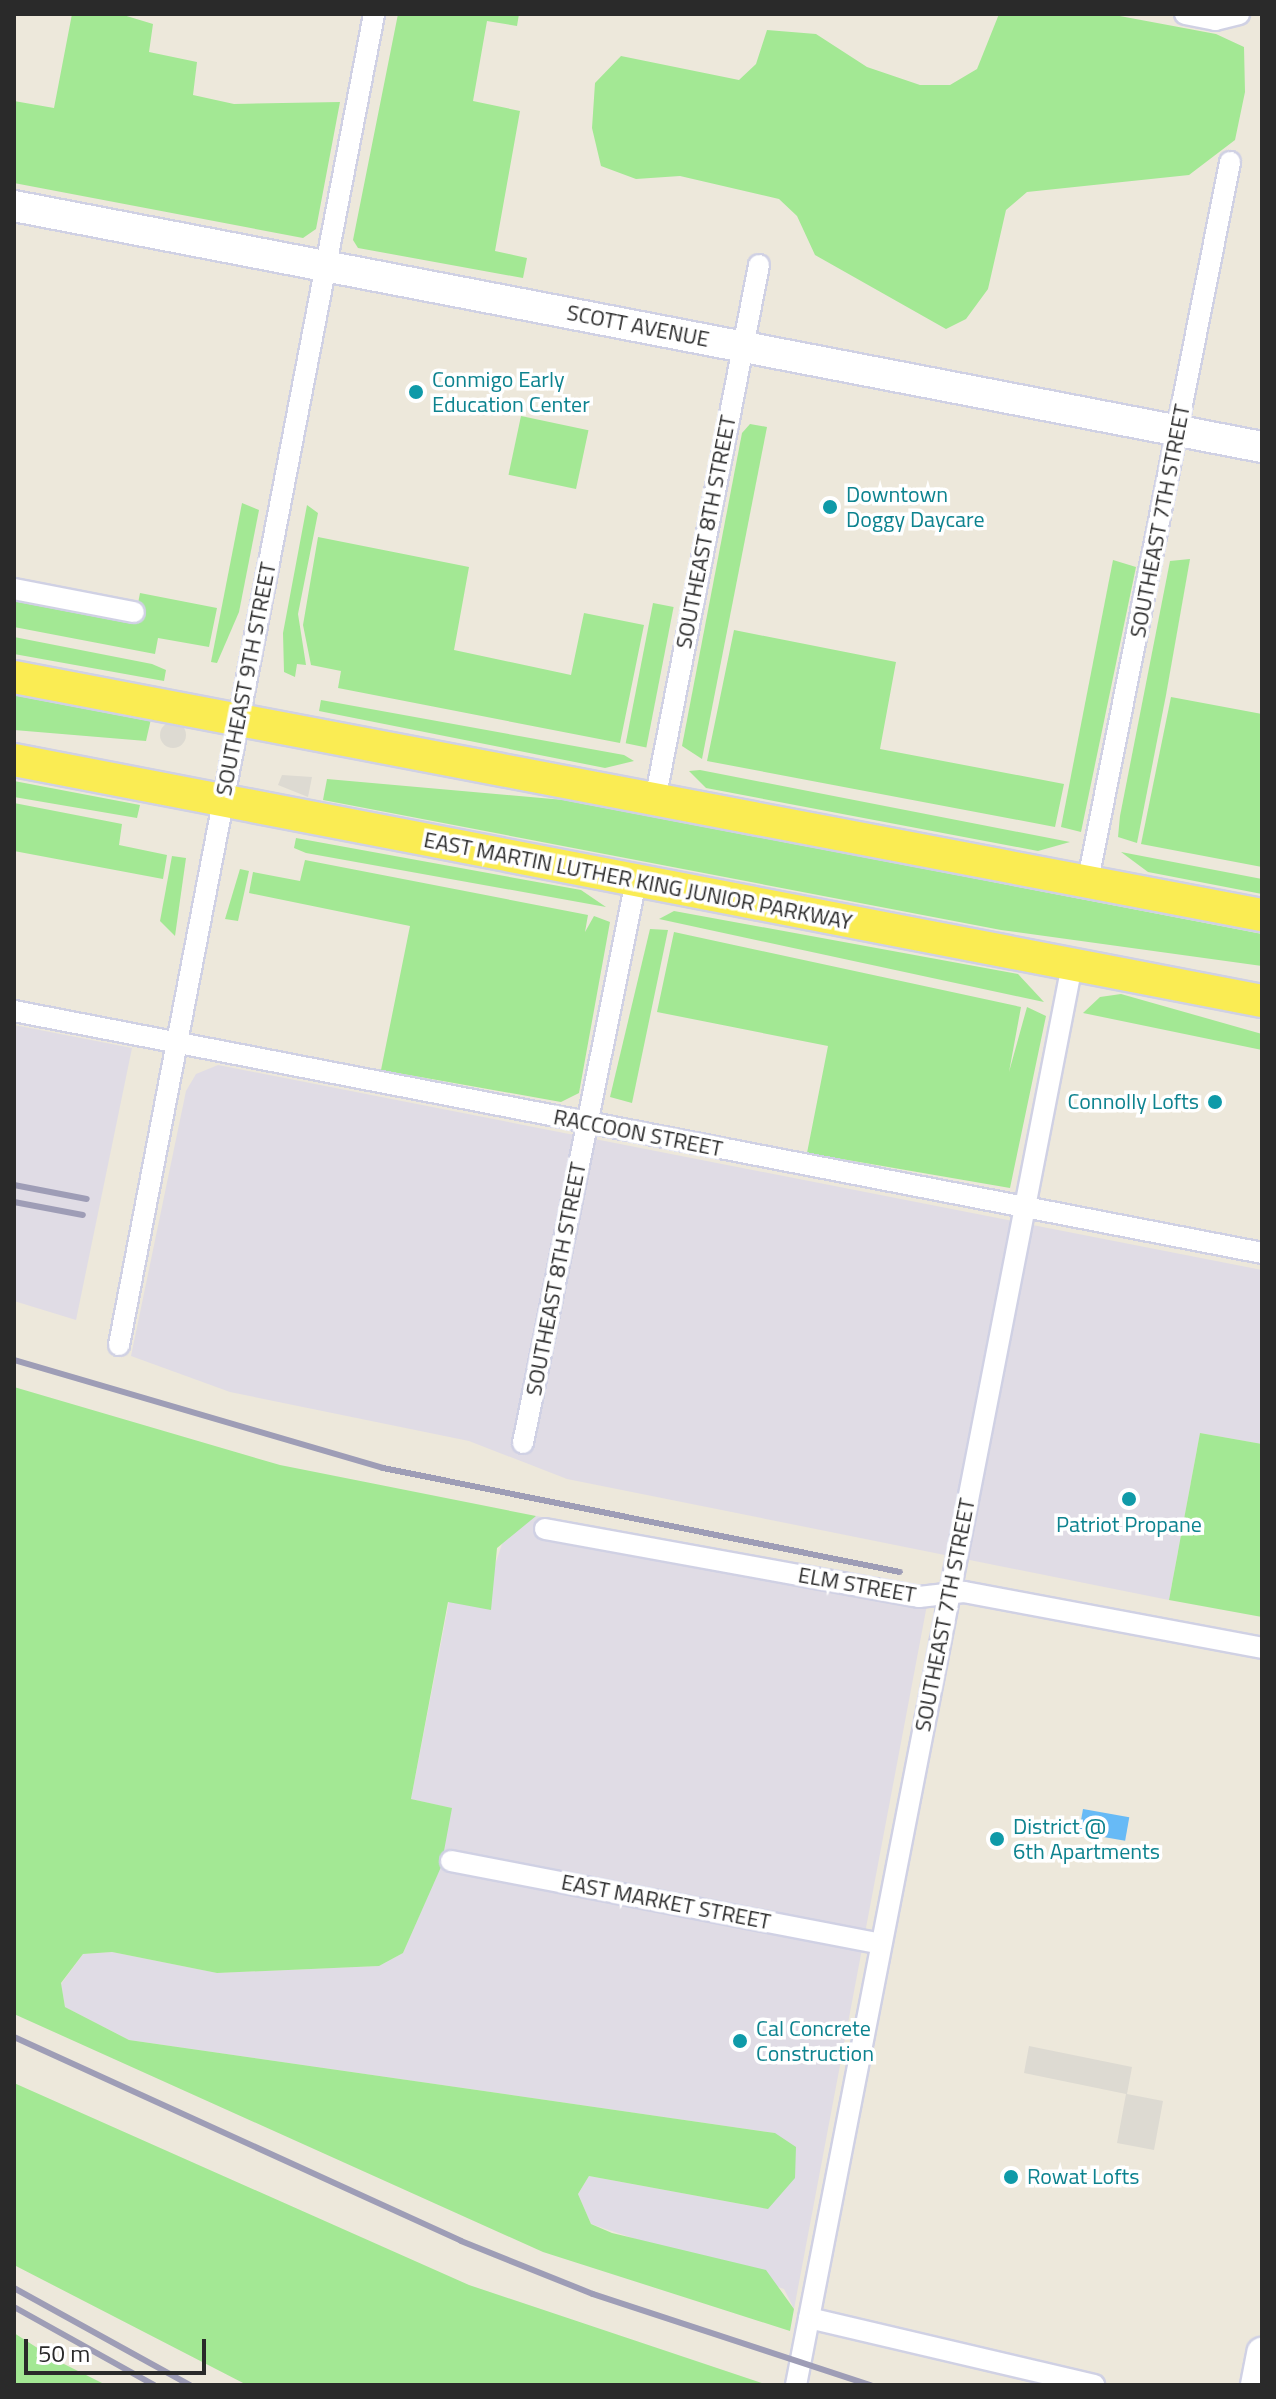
<!DOCTYPE html>
<html>
<head>
<meta charset="utf-8">
<style>
	body { margin:0 }
	#map { position:relative; width:1276px; height:2399px; overflow:hidden; background:#ede8db; font-family:"Titillium Web",sans-serif }
	div>[style] { position:absolute }
	.industrial>* { inset:0; background:#e0dce5 }
	.green>* { inset:0; background:#a3e894; transform-origin:0 0 }
	.plaza>* { inset:0; background:#dddad2 }
	.round { border-radius:50% }
	.water>* { inset:0; background:#67baf6; transform-origin:0 0 }
	.roads { filter:drop-shadow(2px 0 #d0d1e4) drop-shadow(-2px 0 #d0d1e4) drop-shadow(0 2px #d0d1e4) drop-shadow(0 -2px #d0d1e4) }
	.street>* { height:20px; margin:-10px; padding:0 10px; transform-origin:10px; border-radius:10px; background:#fff }
	.secondary>* { height:30px; margin:-15px; padding:0 15px; transform-origin:15px; border-radius:15px; background:#fff }
	.primary>* { height:32px; margin:-16px; padding:0 16px; transform-origin:16px; border-radius:16px; background:#faec53 }
	.rail>* { height:6px; margin:-3px; padding:0 3px; transform-origin:3px; border-radius:3px; background:#9e9db6 }
	.dots>* { width:22px; height:22px; translate:-50% -50%; box-sizing:border-box; border:4px solid #fff; border-radius:50% }
	span { translate:-50% -50%; white-space:nowrap; text-align:center; line-height:1.15; -webkit-text-stroke:7px #fff; paint-order:stroke }
	.street-label { font-size:22px; color:#2a2a2a }
	.culture-label { font-size:22px; color:#0d838f }
	.left { translate:0 -50%; text-align:left }
	.right { translate:-100% -50%; text-align:right }
	.frame { position:absolute; inset:0; border:16px solid #2a2a2a; pointer-events:none }
	.scale { position:absolute; left:24px; top:2339px; width:182px; height:36px; box-sizing:border-box; border:4px solid #2a2a2a; border-top:0; padding-left:10px; font-size:24px; line-height:28px; white-space:nowrap; color:#2a2a2a; -webkit-text-stroke:6px #fff; paint-order:stroke }
</style>
</head>
<body>
<div id="map">
	<div class="industrial">
		<i style="clip-path:polygon(14px 1025px,132px 1048px,76px 1320px,14px 1301px)"></i>
		<i style="clip-path:polygon(218px 1065px,1262px 1270px,1262px 1444px,1200px 1433px,1169px 1600px,567px 1479px,469px 1441px,230px 1392px,131px 1356px,186px 1091px,196px 1074px)"></i>
		<i style="clip-path:polygon(536px 1516px,930px 1589px,794px 2309px,784px 2289px,591px 2224px,578px 2194px,589px 2176px,768px 2209px,775px 2133px,129px 2040px,65px 2007px,61px 1984px,83px 1954px,112px 1952px,217px 1973px,379px 1966px,403px 1953px,428px 1896px,451px 1808px,411px 1799px,449px 1601px,493px 1571px,505px 1535px)"></i>
	</div>
	<div class="green">
		<i style="clip-path:polygon(72px 14px,120px 14px,153px 24px,149px 52px,197px 62px,193px 95px,234px 104px,340px 102px,316px 229px,303px 238px,14px 183px,14px 101px,54px 108px)"></i>
		<i style="clip-path:polygon(398px 14px,519px 14px,517px 26px,487px 21px,473px 101px,520px 111px,495px 251px,527px 258px,523px 278px,358px 248px,353px 240px)"></i>
		<i style="clip-path:polygon(999px 14px,1109px 14px,1216px 34px,1244px 47px,1245px 92px,1235px 140px,1189px 175px,1027px 192px,1006px 210px,988px 289px,966px 319px,946px 329px,815px 255px,797px 216px,779px 199px,680px 176px,636px 179px,601px 166px,592px 128px,595px 83px,621px 56px,739px 80px,756px 64px,767px 30px,816px 34px,867px 67px,920px 85px,950px 85px,977px 69px)"></i>
		<i style="left:521px;top:416px;width:69px;height:60px;rotate:12deg"></i>
		<i style="clip-path:polygon(750px 424px,767px 427px,702px 759px,682px 746px,742px 433px)"></i>
		<i style="clip-path:polygon(242px 503px,259px 510px,239px 612px,217px 663px,211px 662px)"></i>
		<i style="clip-path:polygon(307px 505px,318px 513px,298px 614px,306px 665px,297px 664px,295px 677px,284px 672px,283px 633px)"></i>
		<i style="clip-path:polygon(318px 537px,469px 567px,454px 650px,571px 675px,584px 613px,644px 625px,620px 743px,338px 688px,341px 671px,311px 665px,303px 625px)"></i>
		<i style="clip-path:polygon(1190px 559px,1166px 695px,1137px 843px,1118px 837px,1120px 816px,1170px 561px)"></i>
		<i style="clip-path:polygon(1113px 560px,1136px 567px,1081px 832px,1061px 827px)"></i>
		<i style="clip-path:polygon(140px 593px,217px 608px,209px 647px,158px 638px,155px 654px,14px 627px,14px 600px,134px 624px)"></i>
		<i style="left:653px;top:603px;width:21px;height:143px;rotate:11deg"></i>
		<i style="clip-path:polygon(734px 630px,896px 662px,880px 749px,1064px 784px,1055px 827px,707px 761px)"></i>
		<i style="clip-path:polygon(14px 637px,152px 664px,166px 670px,164px 681px,14px 654px)"></i>
		<i style="clip-path:polygon(14px 693px,151px 719px,146px 741px,14px 730px)"></i>
		<i style="clip-path:polygon(1171px 697px,1262px 714px,1262px 867px,1141px 844px)"></i>
		<i style="clip-path:polygon(321px 700px,624px 755px,634px 761px,605px 768px,319px 711px)"></i>
		<i style="clip-path:polygon(689px 771px,700px 770px,1070px 842px,1038px 851px,706px 788px)"></i>
		<i style="clip-path:polygon(327px 779px,575px 801px,1262px 934px,1262px 966px,1001px 930px,323px 800px)"></i>
		<i style="clip-path:polygon(14px 781px,140px 805px,137px 818px,14px 797px)"></i>
		<i style="clip-path:polygon(14px 803px,122px 824px,119px 845px,167px 855px,163px 879px,14px 851px)"></i>
		<i style="clip-path:polygon(296px 838px,581px 890px,606px 907px,306px 853px,294px 848px)"></i>
		<i style="clip-path:polygon(1121px 852px,1262px 879px,1262px 894px,1148px 872px)"></i>
		<i style="clip-path:polygon(172px 856px,186px 858px,175px 936px,160px 921px)"></i>
		<i style="clip-path:polygon(305px 860px,588px 915px,585px 932px,594px 916px,610px 922px,579px 1093px,561px 1102px,381px 1070px,410px 926px,249px 893px,253px 872px,300px 881px)"></i>
		<i style="clip-path:polygon(240px 869px,249px 871px,238px 921px,225px 919px)"></i>
		<i style="clip-path:polygon(674px 911px,1018px 974px,1044px 1002px,659px 919px)"></i>
		<i style="clip-path:polygon(650px 929px,668px 930px,632px 1103px,610px 1097px)"></i>
		<i style="clip-path:polygon(674px 932px,1021px 1007px,1009px 1072px,1027px 1007px,1046px 1016px,1010px 1188px,807px 1153px,828px 1046px,657px 1012px)"></i>
		<i style="clip-path:polygon(1121px 994px,1262px 1034px,1262px 1050px,1083px 1013px,1100px 997px)"></i>
		<i style="clip-path:polygon(14px 1387px,280px 1465px,536px 1516px,497px 1548px,491px 1610px,448px 1602px,411px 1799px,452px 1808px,441px 1867px,403px 1953px,379px 1966px,217px 1973px,112px 1952px,83px 1954px,61px 1983px,65px 2007px,129px 2040px,775px 2133px,796px 2147px,795px 2178px,768px 2209px,589px 2176px,578px 2194px,591px 2224px,612px 2233px,766px 2270px,794px 2309px,790px 2331px,543px 2252px,14px 2014px)"></i>
		<i style="clip-path:polygon(1200px 1433px,1262px 1444px,1262px 1617px,1169px 1600px)"></i>
		<i style="clip-path:polygon(14px 2083px,469px 2285px,768px 2385px,247px 2385px,14px 2265px)"></i>
		<i style="clip-path:polygon(14px 2333px,58px 2361px,106px 2385px,14px 2385px)"></i>
	</div>
	<div class="plaza">
		<i class="round" style="left:160px;top:722px;width:26px;height:26px"></i>
		<i style="clip-path:polygon(282px 775px,312px 777px,308px 797px,278px 785px)"></i>
		<i style="clip-path:polygon(1029px 2046px,1132px 2067px,1127px 2094px,1163px 2101px,1154px 2150px,1117px 2143px,1126px 2094px,1024px 2073px)"></i>
	</div>
	<div class="water">
		<i style="left:1083px;top:1809px;width:47px;height:24px;rotate:10deg"></i>
	</div>
	<div class="roads">
		<div class="street">
			<i style="left:1185px;top:14px;width:31px;rotate:11deg"></i>
			<i style="left:1215px;top:20px;width:25px;rotate:-14deg"></i>
			<i style="left:14px;top:589px;width:122px;rotate:10.9deg"></i>
			<i style="left:655px;top:800px;width:545px;rotate:-79deg"></i>
			<i style="left:1088px;top:880px;width:732px;rotate:-78.81deg"></i>
			<i style="left:14px;top:1011px;width:1271px;rotate:10.97deg"></i>
			<i style="left:119px;top:1345px;width:1355px;rotate:-79.15deg"></i>
			<i style="left:523px;top:1443px;width:573px;rotate:-78.63deg"></i>
			<i style="left:545px;top:1529px;width:380px;rotate:10.3deg"></i>
			<i style="left:919px;top:1597px;width:45px;rotate:-6.3deg"></i>
			<i style="left:964px;top:1592px;width:303px;rotate:10.6deg"></i>
			<i style="left:451px;top:1861px;width:438px;rotate:10.9deg"></i>
			<i style="left:809px;top:2318px;width:293px;rotate:13.2deg"></i>
			<i style="left:796px;top:2385px;width:1447px;rotate:-79deg"></i>
		</div>
		<div class="secondary">
			<i style="left:14px;top:206px;width:1271px;rotate:10.93deg"></i>
			<i style="left:1256px;top:2385px;width:33px;rotate:-79deg"></i>
		</div>
		<div class="primary">
			<i style="left:14px;top:677px;width:1270px;rotate:10.8deg"></i>
			<i style="left:14px;top:760px;width:1271px;rotate:10.93deg"></i>
		</div>
	</div>
	<div class="rail">
		<i style="left:14px;top:1185px;width:74px;rotate:10.9deg"></i>
		<i style="left:14px;top:1202px;width:70px;rotate:10.7deg"></i>
		<i style="left:14px;top:1360px;width:384px;rotate:16.3deg"></i>
		<i style="left:383px;top:1468px;width:527px;rotate:11.37deg"></i>
		<i style="left:14px;top:2037px;width:491px;rotate:24.5deg"></i>
		<i style="left:461px;top:2241px;width:142px;rotate:21.9deg"></i>
		<i style="left:593px;top:2294px;width:292px;rotate:18.2deg"></i>
		<i style="left:14px;top:2288px;width:201px;rotate:28.9deg"></i>
		<i style="left:14px;top:2307px;width:160px;rotate:29.1deg"></i>
	</div>
	<div class="dots">
		<i style="left:416px;top:392px;background:#0f9aa8"></i>
		<i style="left:830px;top:507px;background:#0f9aa8"></i>
		<i style="left:1215px;top:1102px;background:#0f9aa8"></i>
		<i style="left:1129px;top:1499px;background:#0f9aa8"></i>
		<i style="left:997px;top:1839px;background:#0f9aa8"></i>
		<i style="left:740px;top:2041px;background:#0f9aa8"></i>
		<i style="left:1011px;top:2177px;background:#0f9aa8"></i>
	</div>
	<div class="street-label">
		<span style="left:638px;top:326px;rotate:11deg">SCOTT AVENUE</span>
		<span style="left:1160px;top:521px;rotate:-79deg">SOUTHEAST 7TH STREET</span>
		<span style="left:706px;top:532px;rotate:-79deg">SOUTHEAST 8TH STREET</span>
		<span style="left:246px;top:679px;rotate:-79deg">SOUTHEAST 9TH STREET</span>
		<span style="left:638px;top:881px;rotate:11deg">EAST MARTIN LUTHER KING JUNIOR PARKWAY</span>
		<span style="left:638px;top:1133px;rotate:11deg">RACCOON STREET</span>
		<span style="left:556px;top:1279px;rotate:-79deg">SOUTHEAST 8TH STREET</span>
		<span style="left:857px;top:1585px;rotate:10deg">ELM STREET</span>
		<span style="left:945px;top:1615px;rotate:-79deg">SOUTHEAST 7TH STREET</span>
		<span style="left:666px;top:1902px;rotate:11deg">EAST MARKET STREET</span>
	</div>
	<div class="culture-label">
		<span class="left" style="left:432px;top:392px">Conmigo Early<br>Education Center</span>
		<span class="left" style="left:846px;top:507px">Downtown<br>Doggy Daycare</span>
		<span class="right" style="left:1199px;top:1102px">Connolly Lofts</span>
		<span style="left:1129px;top:1525px">Patriot Propane</span>
		<span class="left" style="left:1013px;top:1839px">District @<br>6th Apartments</span>
		<span class="left" style="left:756px;top:2041px">Cal Concrete<br>Construction</span>
		<span class="left" style="left:1027px;top:2177px">Rowat Lofts</span>
	</div>
	<div class="frame"></div>
	<div class="scale">50 m</div>
</div>
</body>
</html>
